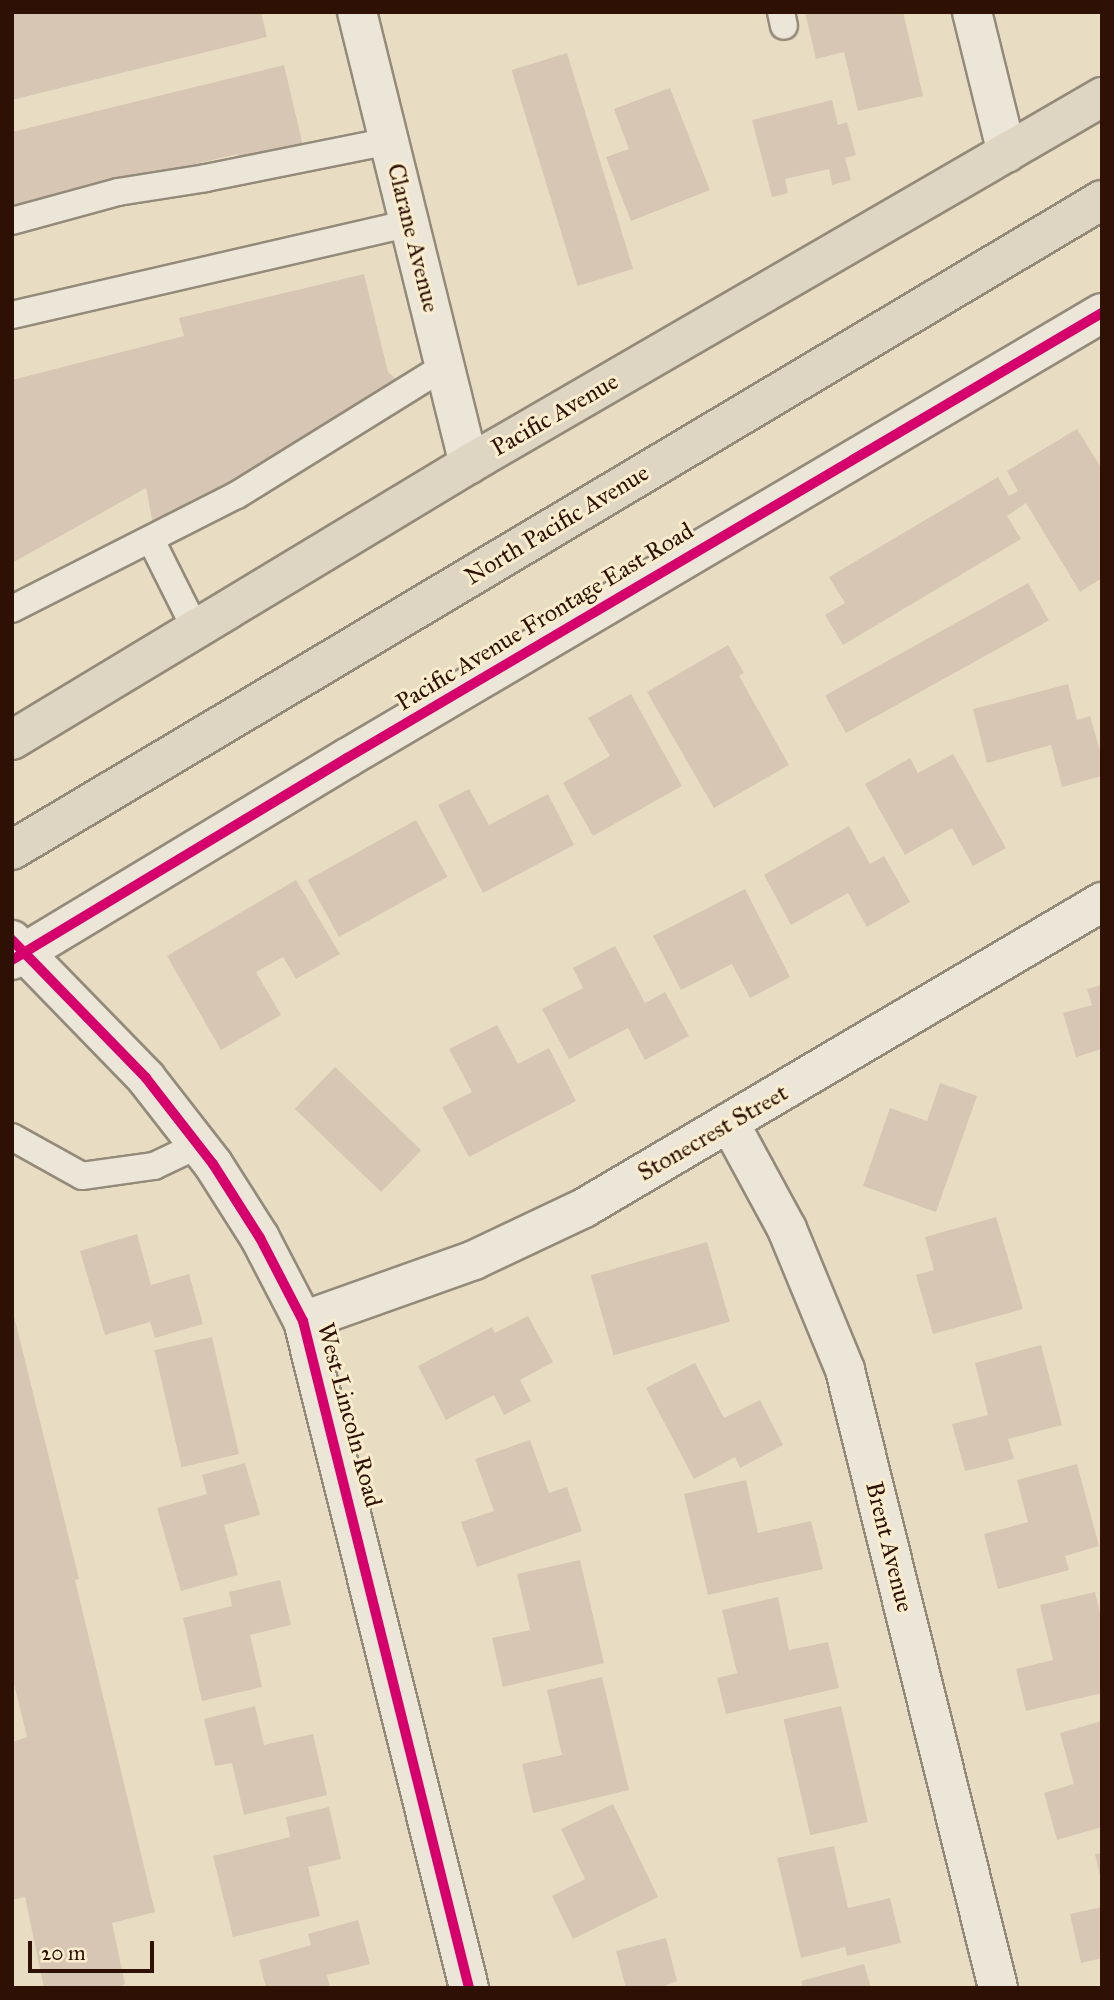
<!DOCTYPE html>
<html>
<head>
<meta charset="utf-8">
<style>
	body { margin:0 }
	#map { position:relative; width:1114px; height:2000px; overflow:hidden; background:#e8ddc2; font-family:"IM FELL Great Primer",serif }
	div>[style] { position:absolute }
	.building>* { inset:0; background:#d7c6b4; transform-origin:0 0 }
	.roads { filter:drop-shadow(2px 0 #948a7a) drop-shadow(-2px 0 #948a7a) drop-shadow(0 2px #948a7a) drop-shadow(0 -2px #948a7a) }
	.lane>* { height:26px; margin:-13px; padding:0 13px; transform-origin:13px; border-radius:13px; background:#ebe6d8 }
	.street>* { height:38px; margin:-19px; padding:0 19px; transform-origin:19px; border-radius:19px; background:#ebe6d8 }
	.secondary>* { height:38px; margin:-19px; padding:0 19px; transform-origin:19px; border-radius:19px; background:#ebe6d8 }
	.primary>* { height:38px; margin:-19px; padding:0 19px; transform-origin:19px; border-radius:19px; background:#dfd5c3 }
	.cycleway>* { height:10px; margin:-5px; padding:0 5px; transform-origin:5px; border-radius:5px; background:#d6006c }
	span { translate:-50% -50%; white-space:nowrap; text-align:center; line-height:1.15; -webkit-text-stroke:6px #faedce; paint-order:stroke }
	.street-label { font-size:24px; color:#2e1004 }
	.frame { position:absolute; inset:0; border:14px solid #2e1004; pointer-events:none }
	.scale { position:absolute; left:28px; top:1941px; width:126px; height:32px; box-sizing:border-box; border:4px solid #2e1004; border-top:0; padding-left:9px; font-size:21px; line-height:24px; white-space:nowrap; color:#2e1004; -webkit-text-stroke:5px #faedce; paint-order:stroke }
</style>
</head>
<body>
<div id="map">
	<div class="building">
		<i style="clip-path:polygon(12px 12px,261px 12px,267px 37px,12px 100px)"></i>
		<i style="clip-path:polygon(805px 12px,903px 12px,923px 96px,858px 111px,844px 52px,816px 59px)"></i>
		<i style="left:567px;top:53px;width:226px;height:58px;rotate:73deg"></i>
		<i style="clip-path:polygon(284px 65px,304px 150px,239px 166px,237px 154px,12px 209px,12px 132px)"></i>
		<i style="clip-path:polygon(670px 88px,710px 190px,631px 221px,606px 157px,629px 149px,614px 109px)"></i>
		<i style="clip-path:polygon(832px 100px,838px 125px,847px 122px,856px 155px,845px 158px,851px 180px,832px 185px,829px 169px,785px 179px,788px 193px,772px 197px,752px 120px)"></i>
		<i style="clip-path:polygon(364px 274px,388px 372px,399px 382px,173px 519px,153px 525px,146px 488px,12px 563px,12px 380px,184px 336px,179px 318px)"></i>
		<i style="clip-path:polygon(1077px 429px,1102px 469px,1102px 578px,1080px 592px,1026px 503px,1007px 516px,1021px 539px,843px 645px,825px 615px,845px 603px,829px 577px,998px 477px,1009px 496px,1018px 491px,1007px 471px)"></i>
		<i style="left:1028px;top:583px;width:43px;height:232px;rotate:61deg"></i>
		<i style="clip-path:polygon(728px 645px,744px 673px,739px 676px,789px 765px,714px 808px,647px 692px)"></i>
		<i style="clip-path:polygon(1068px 684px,1077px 720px,1090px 716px,1102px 758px,1102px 776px,1062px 787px,1051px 745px,987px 763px,973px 709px)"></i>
		<i style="clip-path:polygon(631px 694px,682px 786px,593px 836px,563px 783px,610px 756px,588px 718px)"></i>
		<i style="clip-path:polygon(953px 754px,1006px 848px,973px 866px,952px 828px,905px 855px,865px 784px,910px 758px,918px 773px)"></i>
		<i style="clip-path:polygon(469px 789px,489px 825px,548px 794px,574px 845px,483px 893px,438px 805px)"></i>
		<i style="left:416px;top:820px;width:65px;height:124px;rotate:61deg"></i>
		<i style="clip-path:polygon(849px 826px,870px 864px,884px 856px,910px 902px,867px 927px,848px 893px,791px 925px,764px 875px)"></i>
		<i style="clip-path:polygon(296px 880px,340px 954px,296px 979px,283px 957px,256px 972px,281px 1015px,221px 1050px,167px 956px)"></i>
		<i style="clip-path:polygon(745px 889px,790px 977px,750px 998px,732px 964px,681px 990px,653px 936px)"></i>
		<i style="clip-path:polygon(615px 946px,645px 1003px,665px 992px,689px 1036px,645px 1060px,628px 1028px,569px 1059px,542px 1009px,583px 988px,573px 968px)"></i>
		<i style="clip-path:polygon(1102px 985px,1102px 1049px,1076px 1057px,1063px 1013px,1092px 1005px,1087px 989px)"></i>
		<i style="clip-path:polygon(497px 1025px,518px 1064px,549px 1048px,576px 1101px,469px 1157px,442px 1107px,472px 1092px,449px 1049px)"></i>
		<i style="left:335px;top:1067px;width:120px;height:58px;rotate:44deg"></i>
		<i style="clip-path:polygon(940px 1083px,977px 1096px,936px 1212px,863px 1186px,890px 1108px,927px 1121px)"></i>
		<i style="clip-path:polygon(996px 1217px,1023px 1309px,933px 1334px,916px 1275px,934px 1270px,925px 1237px)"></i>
		<i style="clip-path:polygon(137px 1234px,151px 1285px,189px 1274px,203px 1324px,155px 1338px,150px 1322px,105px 1335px,80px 1251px)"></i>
		<i style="left:707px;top:1242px;width:83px;height:121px;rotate:74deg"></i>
		<i style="clip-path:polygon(13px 1312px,79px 1579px,75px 1580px,155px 1912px,112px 1923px,125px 1984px,119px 1988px,44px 1988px,25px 1897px,12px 1900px,12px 1742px,27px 1737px,12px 1676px)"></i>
		<i style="clip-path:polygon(528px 1316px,553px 1362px,520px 1380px,531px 1401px,504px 1415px,494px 1395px,446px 1420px,418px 1366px,492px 1327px,495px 1333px)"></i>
		<i style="left:212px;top:1337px;width:120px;height:59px;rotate:77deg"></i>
		<i style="clip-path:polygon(1041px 1345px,1062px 1425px,1008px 1439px,1014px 1459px,965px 1471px,952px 1424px,988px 1415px,975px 1363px)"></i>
		<i style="clip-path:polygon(695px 1363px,724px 1418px,760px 1400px,783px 1445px,740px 1468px,735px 1457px,694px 1479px,646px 1388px)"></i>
		<i style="clip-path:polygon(530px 1440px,549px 1493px,567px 1487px,582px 1531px,477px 1567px,461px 1522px,494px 1511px,475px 1459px)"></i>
		<i style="clip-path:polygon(245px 1463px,260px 1515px,224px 1525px,238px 1575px,181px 1591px,157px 1508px,207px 1494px,202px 1475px)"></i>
		<i style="clip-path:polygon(1077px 1464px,1099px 1546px,1065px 1556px,1069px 1570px,998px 1589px,984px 1534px,1028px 1522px,1017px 1480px)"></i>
		<i style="clip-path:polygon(746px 1480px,758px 1533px,811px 1521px,823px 1569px,708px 1595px,684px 1494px)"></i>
		<i style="clip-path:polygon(580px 1560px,604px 1663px,503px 1687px,492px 1638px,530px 1630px,517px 1574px)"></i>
		<i style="clip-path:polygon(280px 1580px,291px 1625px,250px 1635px,262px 1687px,202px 1701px,183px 1618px,232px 1606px,229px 1592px)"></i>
		<i style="clip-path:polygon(1095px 1592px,1102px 1622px,1102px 1693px,1026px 1711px,1016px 1669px,1053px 1660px,1040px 1605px)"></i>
		<i style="clip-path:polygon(778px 1597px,789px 1650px,828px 1642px,839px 1688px,726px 1714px,717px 1678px,737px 1673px,722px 1610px)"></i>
		<i style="clip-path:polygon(602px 1677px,629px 1790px,533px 1813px,522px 1764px,562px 1755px,547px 1690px)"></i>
		<i style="clip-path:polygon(255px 1706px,264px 1745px,313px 1734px,327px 1795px,244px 1815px,232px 1763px,215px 1766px,204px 1719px)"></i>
		<i style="left:841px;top:1706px;width:119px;height:59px;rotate:77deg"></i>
		<i style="clip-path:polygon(1102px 1721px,1102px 1827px,1057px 1840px,1044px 1793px,1074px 1784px,1060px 1733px)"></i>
		<i style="clip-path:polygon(613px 1804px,658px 1897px,573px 1939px,552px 1896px,585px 1879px,561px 1829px)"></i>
		<i style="clip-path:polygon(329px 1807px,341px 1859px,308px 1867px,320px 1916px,233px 1937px,213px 1856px,290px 1837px,286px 1817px)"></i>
		<i style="clip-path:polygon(834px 1846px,848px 1908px,890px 1898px,901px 1943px,847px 1956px,845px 1947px,801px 1958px,777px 1858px)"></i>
		<i style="clip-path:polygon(1102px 1853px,1102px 1880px,1101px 1880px,1095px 1854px)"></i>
		<i style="clip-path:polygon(1102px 1907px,1102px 1958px,1081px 1963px,1070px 1914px)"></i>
		<i style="clip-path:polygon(358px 1920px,370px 1964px,327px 1975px,330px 1988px,266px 1988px,259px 1960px,311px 1945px,308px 1934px)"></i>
		<i style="clip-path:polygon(666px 1938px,677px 1981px,660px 1988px,626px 1988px,616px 1951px)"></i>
		<i style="clip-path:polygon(864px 1964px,871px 1988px,803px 1988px,801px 1981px)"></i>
	</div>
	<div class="roads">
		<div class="lane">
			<i style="left:781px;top:12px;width:14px;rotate:78deg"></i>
			<i style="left:12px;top:221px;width:110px;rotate:-15.3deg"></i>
			<i style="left:118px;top:192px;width:89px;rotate:-9deg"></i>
			<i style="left:206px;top:178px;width:187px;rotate:-11.4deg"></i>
			<i style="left:12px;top:315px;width:408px;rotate:-13deg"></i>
			<i style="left:151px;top:540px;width:101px;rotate:63.4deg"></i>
			<i style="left:12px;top:609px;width:252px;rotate:-26.9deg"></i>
			<i style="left:237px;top:495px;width:245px;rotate:-31.8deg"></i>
			<i style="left:12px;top:1137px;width:80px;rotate:29.1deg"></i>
			<i style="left:82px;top:1176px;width:73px;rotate:-7.9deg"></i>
			<i style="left:154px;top:1166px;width:49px;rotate:-25.5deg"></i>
		</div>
		<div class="street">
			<i style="left:357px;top:12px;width:466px;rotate:76.1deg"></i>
			<i style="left:972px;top:12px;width:145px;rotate:76.1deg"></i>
			<i style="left:12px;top:960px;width:391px;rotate:-31.1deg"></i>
			<i style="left:347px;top:758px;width:876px;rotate:-30.52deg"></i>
			<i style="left:730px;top:1124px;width:119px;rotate:61.5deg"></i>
			<i style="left:787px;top:1229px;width:152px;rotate:67.6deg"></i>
			<i style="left:845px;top:1370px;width:637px;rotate:76.09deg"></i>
			<i style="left:303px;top:1321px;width:182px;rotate:-19.6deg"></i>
			<i style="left:474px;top:1260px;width:122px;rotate:-25.3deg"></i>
			<i style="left:584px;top:1208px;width:602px;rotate:-30.57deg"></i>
		</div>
		<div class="secondary">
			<i style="left:12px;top:940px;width:192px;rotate:45.8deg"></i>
			<i style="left:146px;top:1078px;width:109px;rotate:52.1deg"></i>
			<i style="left:213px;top:1164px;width:88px;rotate:57.6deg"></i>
			<i style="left:260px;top:1238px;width:93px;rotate:62.6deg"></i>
			<i style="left:303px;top:1321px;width:687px;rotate:76.02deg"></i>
		</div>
		<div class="primary">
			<i style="left:12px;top:740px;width:534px;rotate:-31.13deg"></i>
			<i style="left:469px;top:464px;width:732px;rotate:-30.1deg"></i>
			<i style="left:12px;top:850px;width:1269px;rotate:-30.81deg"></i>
		</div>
	</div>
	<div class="cycleway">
		<i style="left:12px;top:940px;width:192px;rotate:45.8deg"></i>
		<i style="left:146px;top:1078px;width:109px;rotate:52.1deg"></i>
		<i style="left:213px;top:1164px;width:88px;rotate:57.6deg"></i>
		<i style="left:260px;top:1238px;width:93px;rotate:62.6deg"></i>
		<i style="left:303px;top:1321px;width:687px;rotate:76.02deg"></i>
		<i style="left:12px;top:960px;width:391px;rotate:-31.1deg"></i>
		<i style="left:347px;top:758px;width:876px;rotate:-30.52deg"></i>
	</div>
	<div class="street-label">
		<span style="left:413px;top:238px;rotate:76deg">Clarane Avenue</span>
		<span style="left:555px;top:415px;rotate:-30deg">Pacific Avenue</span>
		<span style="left:557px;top:525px;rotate:-31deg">North Pacific Avenue</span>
		<span style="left:545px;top:617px;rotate:-31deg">Pacific Avenue Frontage East Road</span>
		<span style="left:713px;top:1133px;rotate:-30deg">Stonecrest Street</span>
		<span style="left:349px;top:1415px;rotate:75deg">West Lincoln Road</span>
		<span style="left:889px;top:1547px;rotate:76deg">Brent Avenue</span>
	</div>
	<div class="frame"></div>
	<div class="scale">20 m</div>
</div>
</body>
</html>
